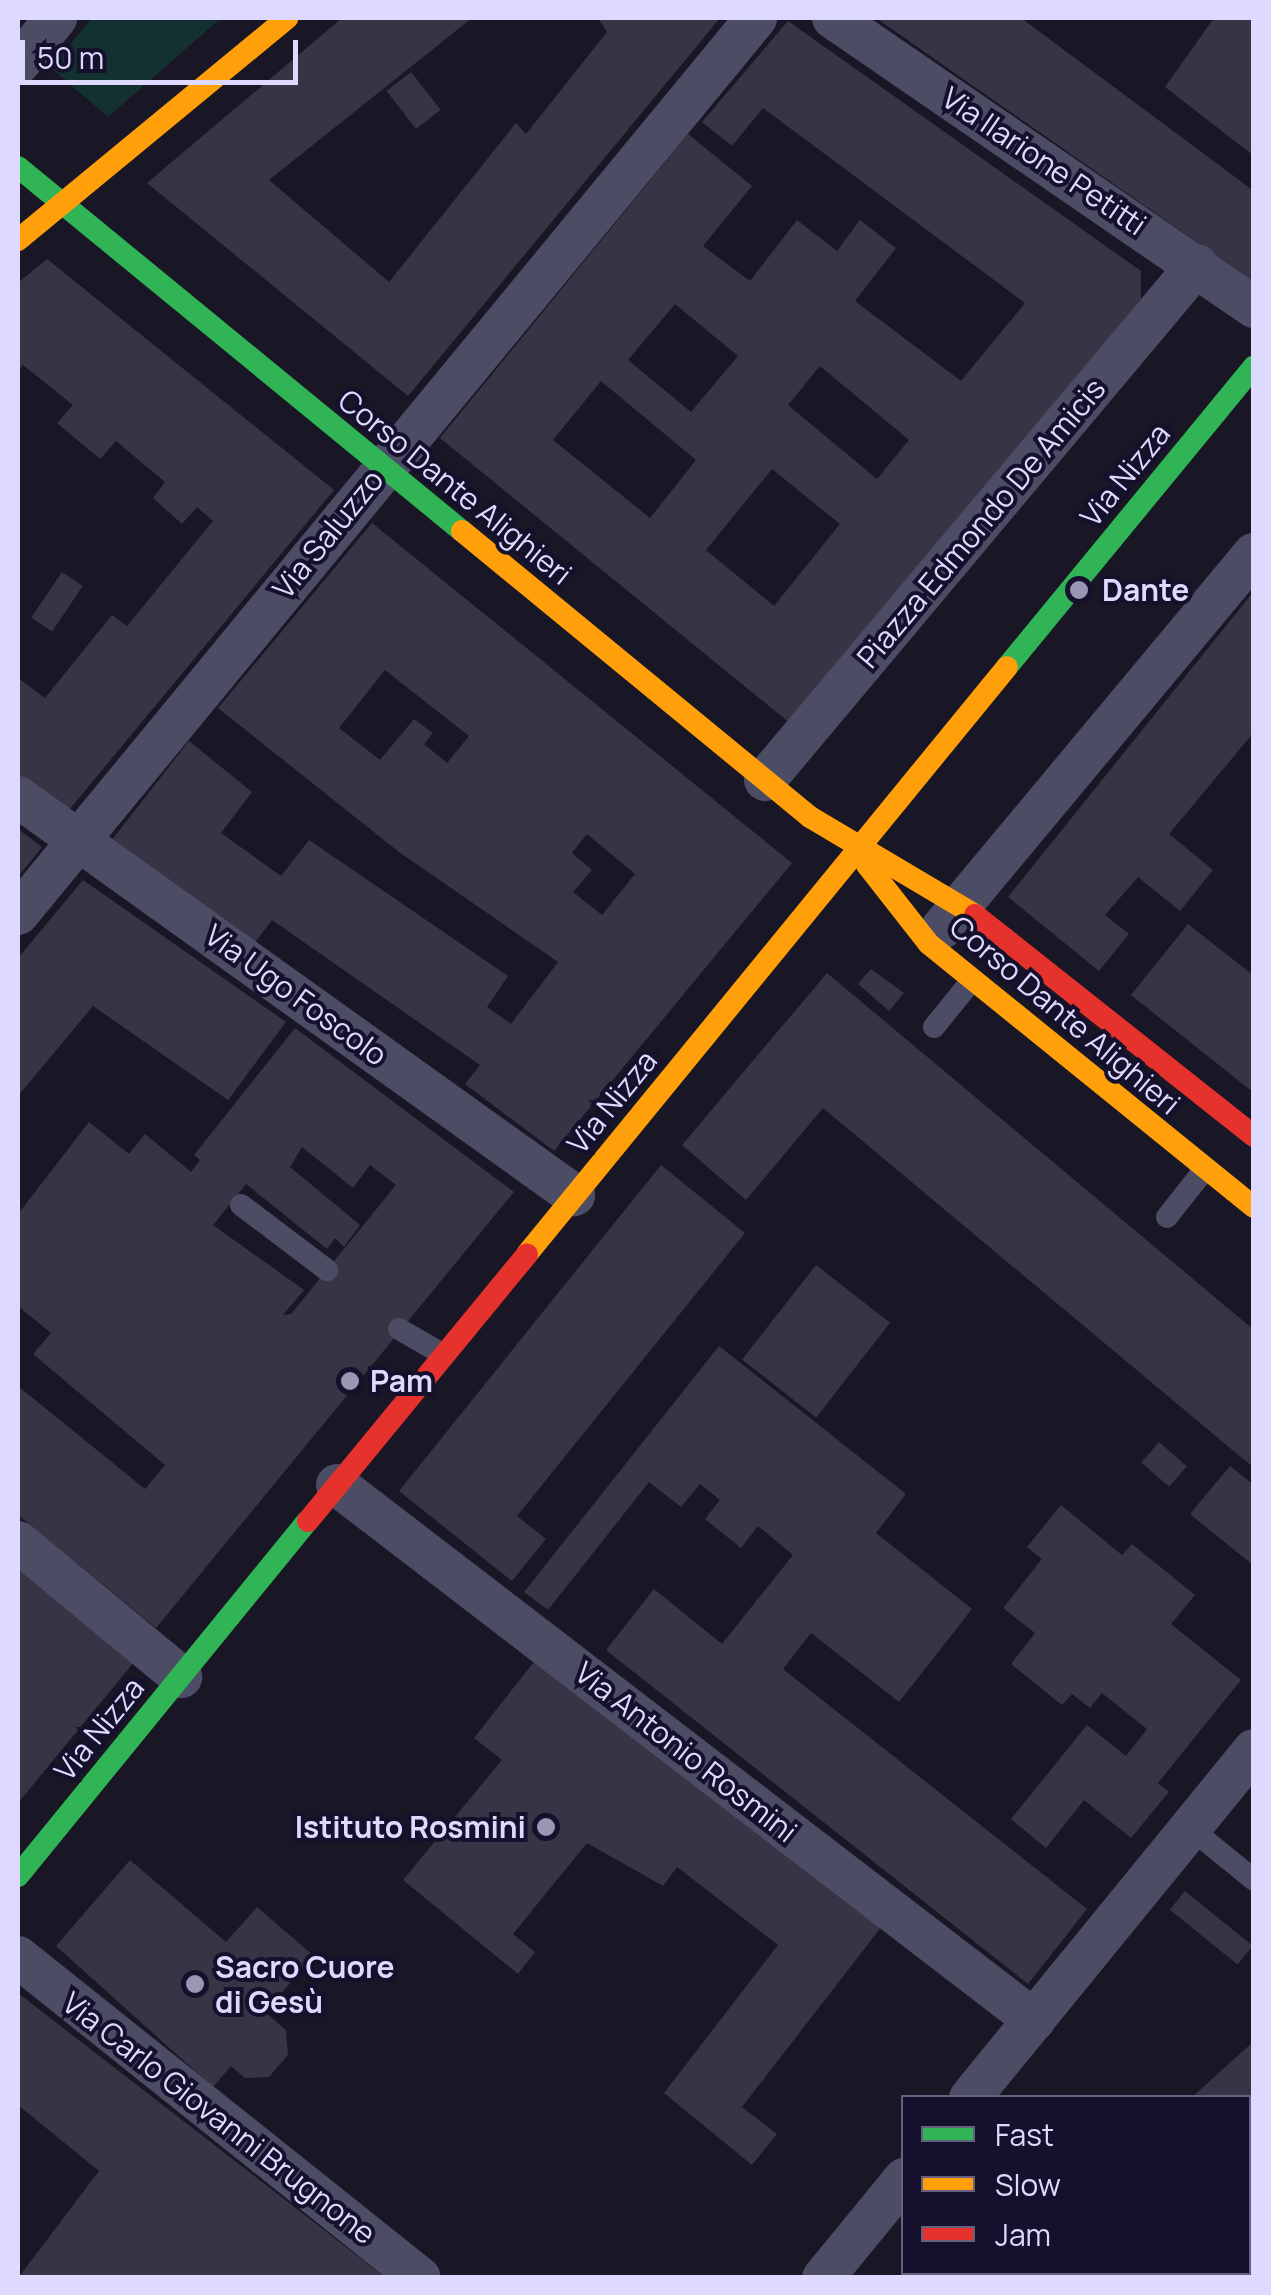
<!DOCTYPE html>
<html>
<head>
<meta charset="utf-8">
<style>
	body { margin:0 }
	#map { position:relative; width:1271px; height:2295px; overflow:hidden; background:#191625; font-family:Manrope,sans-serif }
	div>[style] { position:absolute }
	.green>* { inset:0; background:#143131 }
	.building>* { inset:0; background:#383446; transform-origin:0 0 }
	.lane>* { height:22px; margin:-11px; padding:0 11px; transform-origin:11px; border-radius:11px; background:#4c4c65 }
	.street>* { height:42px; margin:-21px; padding:0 21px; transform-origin:21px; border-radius:21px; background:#4c4c65 }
	.fast>* { height:22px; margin:-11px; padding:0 11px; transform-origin:11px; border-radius:11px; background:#30b455 }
	.slow>* { height:22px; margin:-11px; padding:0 11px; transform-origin:11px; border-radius:11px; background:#ff9f0a }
	.jam>* { height:22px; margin:-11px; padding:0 11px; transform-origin:11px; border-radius:11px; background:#e5322d }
	.dots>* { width:28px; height:28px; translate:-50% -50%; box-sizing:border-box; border:5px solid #15102b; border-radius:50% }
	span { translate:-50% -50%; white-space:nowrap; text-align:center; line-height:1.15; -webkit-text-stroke:8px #15102b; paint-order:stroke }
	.street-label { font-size:30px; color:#dedaff }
	.poi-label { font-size:30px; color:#dedaff; font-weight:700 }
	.left { translate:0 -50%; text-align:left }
	.right { translate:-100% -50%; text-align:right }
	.frame { position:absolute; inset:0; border:20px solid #dedaff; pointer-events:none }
	.legend { position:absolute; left:901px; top:2095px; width:350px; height:180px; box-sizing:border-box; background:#15102b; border:2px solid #656180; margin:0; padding:12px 18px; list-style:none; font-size:30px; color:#dedaff }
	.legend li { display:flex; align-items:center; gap:20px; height:50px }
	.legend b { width:50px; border:2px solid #656180 }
	.scale { position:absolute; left:20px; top:40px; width:278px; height:45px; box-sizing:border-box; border:5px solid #dedaff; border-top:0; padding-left:12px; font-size:30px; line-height:35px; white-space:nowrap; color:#dedaff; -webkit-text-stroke:8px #15102b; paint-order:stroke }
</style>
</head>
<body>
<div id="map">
	<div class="green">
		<i style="clip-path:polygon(92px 18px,221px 18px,108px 117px,51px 68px)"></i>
	</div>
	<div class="building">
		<i style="clip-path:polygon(342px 18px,472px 18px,269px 180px,389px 282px,516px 123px,526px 134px,607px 32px,598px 18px,720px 18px,408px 396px,147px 183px)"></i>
		<i style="clip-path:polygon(876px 18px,1021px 18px,1254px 191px,1254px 282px)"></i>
		<i style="clip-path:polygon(1214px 18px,1254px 18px,1254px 156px,1165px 87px)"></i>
		<i style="clip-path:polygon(evenodd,788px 21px,1141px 271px,1141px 299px,791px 724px,440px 438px,688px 134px,752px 186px,703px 246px,750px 281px,797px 220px,837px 251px,860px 220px,896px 248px,855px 301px,961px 381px,1025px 303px,763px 108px,732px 146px,702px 122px,788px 21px,675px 304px,738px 356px,691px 412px,628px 360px,675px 304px,788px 21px,820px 366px,909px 440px,877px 479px,788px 405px,820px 366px,788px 21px,601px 381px,696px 460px,650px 518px,553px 440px,601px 381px,788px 21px,772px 469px,840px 524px,774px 606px,706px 550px,772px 469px)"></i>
		<i style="left:411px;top:72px;width:48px;height:31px;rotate:52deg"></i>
		<i style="clip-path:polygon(47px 259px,334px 490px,69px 810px,18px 775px,18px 678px,45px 698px,112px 615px,127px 626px,213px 521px,197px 507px,182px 524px,153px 498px,165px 482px,116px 441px,100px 459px,57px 423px,73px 405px,23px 365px,18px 370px,18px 283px)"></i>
		<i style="clip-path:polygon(evenodd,372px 523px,792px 863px,554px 1151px,465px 1084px,480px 1065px,272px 920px,253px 945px,111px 841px,189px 741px,252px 792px,221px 833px,281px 876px,309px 840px,508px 976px,487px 1007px,511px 1024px,558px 962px,399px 852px,218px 708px,372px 523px,385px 670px,469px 736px,447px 763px,424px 744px,433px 733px,414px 719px,380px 760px,339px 728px,385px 670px,372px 523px,587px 834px,635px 874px,602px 915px,573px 892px,592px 870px,572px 853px,587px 834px)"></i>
		<i style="left:62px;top:572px;width:25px;height:55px;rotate:34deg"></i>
		<i style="clip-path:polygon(1254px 591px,1254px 732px,1169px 834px,1213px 870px,1180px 911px,1138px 877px,1105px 915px,1129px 934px,1099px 971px,1008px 897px)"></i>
		<i style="clip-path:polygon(18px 829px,42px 847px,18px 877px)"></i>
		<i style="clip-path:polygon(83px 880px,286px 1022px,228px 1100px,93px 1006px,18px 1096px,18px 958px)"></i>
		<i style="clip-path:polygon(1188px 924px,1254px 976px,1254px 1093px,1131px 995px)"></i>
		<i style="clip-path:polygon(871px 969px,904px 993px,889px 1011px,858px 984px)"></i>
		<i style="clip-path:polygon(827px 973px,1254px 1330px,1254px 1468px,823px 1108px,746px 1200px,682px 1145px)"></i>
		<i style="clip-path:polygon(evenodd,295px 1028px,514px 1192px,156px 1628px,18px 1515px,18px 1386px,145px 1489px,165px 1465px,33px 1354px,51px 1333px,18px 1306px,18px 1214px,89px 1122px,129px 1154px,145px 1134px,191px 1172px,200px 1160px,194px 1155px,295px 1028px,302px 1147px,353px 1188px,370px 1165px,396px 1185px,291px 1314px,283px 1315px,304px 1290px,213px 1225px,246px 1184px,327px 1249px,335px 1238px,344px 1247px,360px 1225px,290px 1167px,302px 1147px)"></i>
		<i style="clip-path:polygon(661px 1165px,745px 1233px,517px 1516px,546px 1539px,512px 1581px,399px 1491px)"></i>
		<i style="left:816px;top:1265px;width:94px;height:120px;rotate:38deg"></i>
		<i style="clip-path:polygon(719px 1346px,906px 1494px,876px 1533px,972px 1609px,899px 1702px,811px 1633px,783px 1669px,1087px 1909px,1028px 1984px,606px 1650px,654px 1589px,722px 1644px,793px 1555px,758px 1526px,741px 1548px,705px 1519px,720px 1500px,700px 1484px,681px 1507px,649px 1482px,548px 1610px,524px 1592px)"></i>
		<i style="left:1159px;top:1442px;width:37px;height:27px;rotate:41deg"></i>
		<i style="clip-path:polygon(1230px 1466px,1254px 1485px,1254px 1566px,1190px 1514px)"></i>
		<i style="clip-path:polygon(1061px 1505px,1122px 1555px,1132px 1544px,1195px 1595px,1171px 1624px,1241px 1680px,1158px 1783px,1169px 1792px,1131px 1838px,1084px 1800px,1046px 1848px,1011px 1819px,1087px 1725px,1126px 1756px,1147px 1729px,1102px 1693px,1090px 1708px,1072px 1694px,1062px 1705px,1011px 1664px,1035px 1633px,1003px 1608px,1042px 1559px,1027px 1547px)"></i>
		<i style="clip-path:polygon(18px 1566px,134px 1662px,18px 1803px)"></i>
		<i style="clip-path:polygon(537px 1658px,882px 1926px,742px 2107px,777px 2134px,752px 2165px,664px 2093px,778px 1945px,677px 1867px,663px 1886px,587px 1843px,513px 1934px,535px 1952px,518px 1974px,403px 1880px,502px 1760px,474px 1738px)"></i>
		<i style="clip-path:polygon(130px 1860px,226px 1942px,257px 1907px,314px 1956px,265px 2012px,286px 2030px,288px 2055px,269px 2077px,245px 2078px,231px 2066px,213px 2087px,56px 1946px)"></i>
		<i style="left:1185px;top:1891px;width:87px;height:24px;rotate:39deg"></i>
		<i style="clip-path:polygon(18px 1993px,386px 2278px,18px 2278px,99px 2171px,18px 2105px)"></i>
		<i style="clip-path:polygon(1254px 2041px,1254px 2152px,1248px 2156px,1248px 2098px,1191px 2098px)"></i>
		<i style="clip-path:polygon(1254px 2250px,1254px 2278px,1223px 2278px,1248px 2272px)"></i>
		<i style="left:908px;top:2272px;width:304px;height:8px"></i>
	</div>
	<div class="lane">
		<i style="left:934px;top:1027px;width:60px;rotate:-51deg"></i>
		<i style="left:241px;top:1205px;width:108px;rotate:37.1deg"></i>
		<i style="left:1167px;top:1217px;width:61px;rotate:-51.6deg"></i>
		<i style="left:399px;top:1329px;width:52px;rotate:30deg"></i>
		<i style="left:1189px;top:1827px;width:84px;rotate:39.2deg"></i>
	</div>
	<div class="street">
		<i style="left:833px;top:18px;width:511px;rotate:34.47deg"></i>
		<i style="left:18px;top:64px;width:60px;rotate:-50.4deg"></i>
		<i style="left:765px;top:780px;width:672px;rotate:-50.01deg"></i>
		<i style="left:18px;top:797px;width:684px;rotate:35.6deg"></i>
		<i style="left:18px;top:914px;width:1161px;rotate:-50.52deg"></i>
		<i style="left:942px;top:928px;width:487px;rotate:-50.2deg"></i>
		<i style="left:337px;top:1485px;width:879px;rotate:37.51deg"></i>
		<i style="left:18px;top:1542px;width:212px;rotate:39.6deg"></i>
		<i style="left:18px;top:1957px;width:514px;rotate:38.61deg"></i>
		<i style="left:970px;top:2098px;width:449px;rotate:-50.8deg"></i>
		<i style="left:823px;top:2278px;width:128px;rotate:-50.7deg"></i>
	</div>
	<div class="fast">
		<i style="left:18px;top:167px;width:574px;rotate:39.35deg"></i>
		<i style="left:1007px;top:667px;width:389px;rotate:-50.6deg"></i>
		<i style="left:18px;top:1876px;width:458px;rotate:-50.8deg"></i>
	</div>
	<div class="slow">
		<i style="left:18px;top:240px;width:349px;rotate:-39.5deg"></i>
		<i style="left:462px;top:531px;width:450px;rotate:39.4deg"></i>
		<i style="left:810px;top:817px;width:192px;rotate:30.7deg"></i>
		<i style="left:867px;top:865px;width:100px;rotate:51.9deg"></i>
		<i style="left:929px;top:944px;width:418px;rotate:39deg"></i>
		<i style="left:527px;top:1254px;width:758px;rotate:-50.73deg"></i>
	</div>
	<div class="jam">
		<i style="left:975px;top:915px;width:356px;rotate:38.4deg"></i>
		<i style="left:308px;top:1521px;width:345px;rotate:-50.6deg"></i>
	</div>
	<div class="dots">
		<i style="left:1079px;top:590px;background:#9995b3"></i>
		<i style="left:350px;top:1381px;background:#9995b3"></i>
		<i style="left:546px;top:1827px;background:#9995b3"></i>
		<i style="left:195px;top:1984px;background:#9995b3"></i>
	</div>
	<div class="street-label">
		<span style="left:1044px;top:161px;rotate:34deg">Via Ilarione Petitti</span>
		<span style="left:1125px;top:475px;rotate:-51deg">Via Nizza</span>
		<span style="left:455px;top:487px;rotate:39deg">Corso Dante Alighieri</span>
		<span style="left:981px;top:523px;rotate:-50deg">Piazza Edmondo De Amicis</span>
		<span style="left:328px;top:534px;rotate:-51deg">Via Saluzzo</span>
		<span style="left:296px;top:995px;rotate:36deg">Via Ugo Foscolo</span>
		<span style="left:1065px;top:1015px;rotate:40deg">Corso Dante Alighieri</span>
		<span style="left:612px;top:1102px;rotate:-51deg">Via Nizza</span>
		<span style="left:99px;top:1729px;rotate:-51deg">Via Nizza</span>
		<span style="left:686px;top:1752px;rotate:38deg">Via Antonio Rosmini</span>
		<span style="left:219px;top:2118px;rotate:38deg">Via Carlo Giovanni Brugnone</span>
	</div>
	<div class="poi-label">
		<span class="left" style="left:1102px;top:590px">Dante</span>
		<span class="left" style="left:370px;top:1381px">Pam</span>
		<span class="right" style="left:526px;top:1827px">Istituto Rosmini</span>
		<span class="left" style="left:215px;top:1984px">Sacro Cuore<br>di Gesù</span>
	</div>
	<div class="frame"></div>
	<ul class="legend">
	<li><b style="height:12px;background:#30b455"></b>Fast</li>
	<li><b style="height:12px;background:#ff9f0a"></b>Slow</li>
	<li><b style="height:12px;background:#e5322d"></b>Jam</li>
	</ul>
	<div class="scale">50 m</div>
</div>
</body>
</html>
